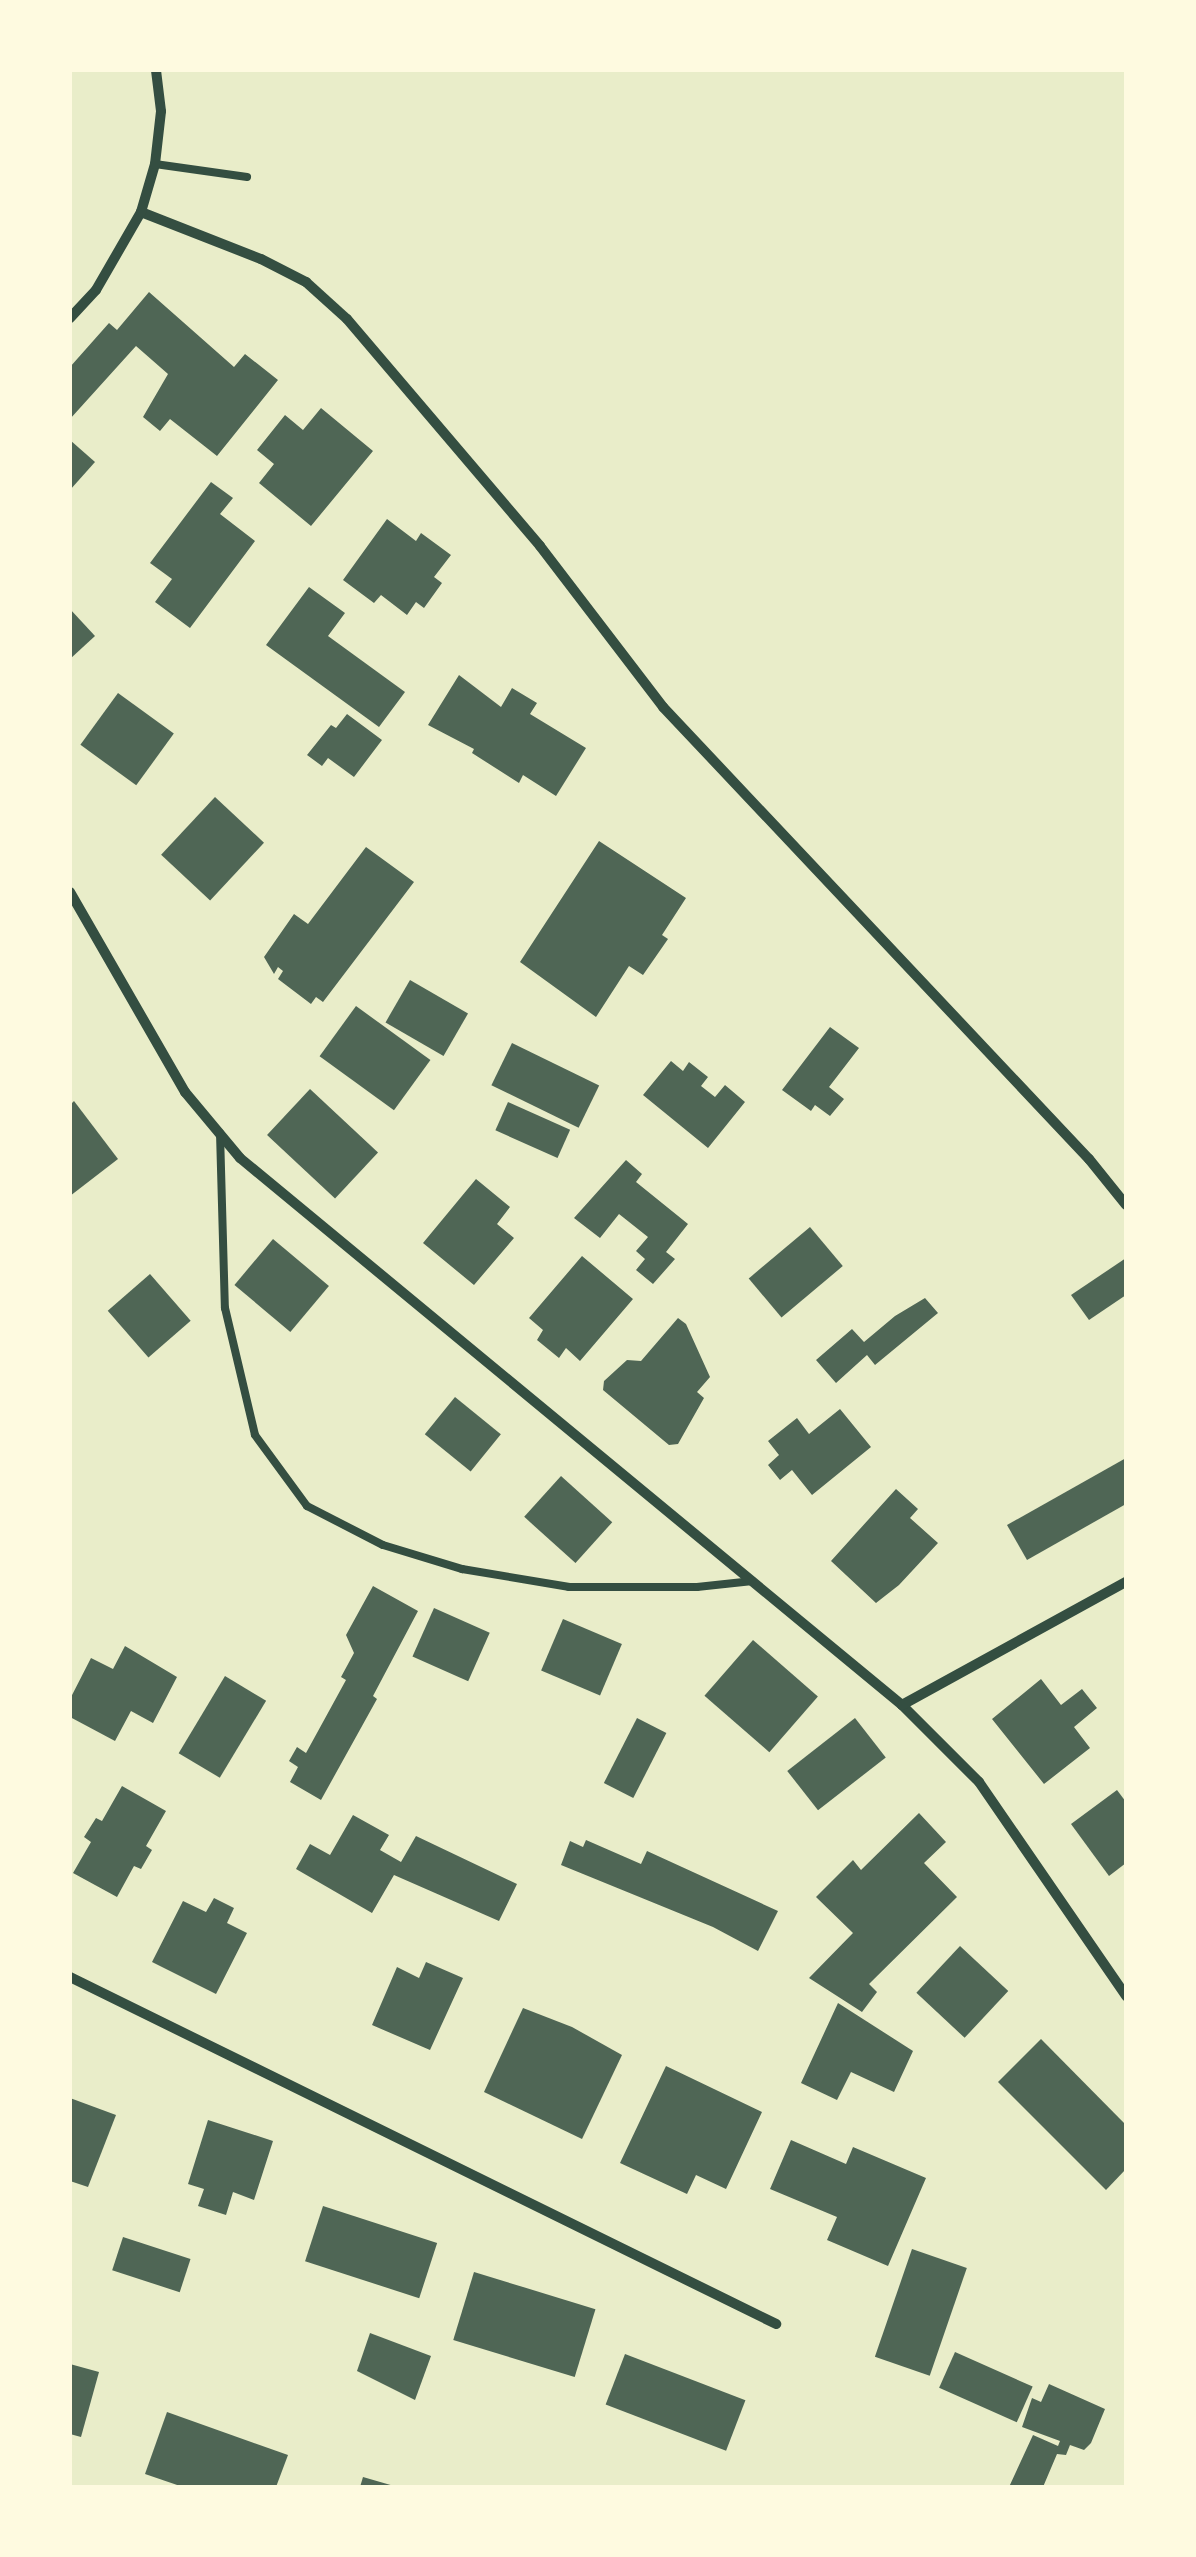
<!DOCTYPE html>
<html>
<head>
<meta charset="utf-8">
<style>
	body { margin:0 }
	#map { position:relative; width:1196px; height:2557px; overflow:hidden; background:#e9edc9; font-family:Figtree,sans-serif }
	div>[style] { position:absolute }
	.building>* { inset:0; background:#4f6655; transform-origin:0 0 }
	.service>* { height:8px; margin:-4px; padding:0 4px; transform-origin:4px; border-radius:4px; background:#344e41 }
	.minor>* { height:10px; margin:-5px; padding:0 5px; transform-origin:5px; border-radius:5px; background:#344e41 }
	span { translate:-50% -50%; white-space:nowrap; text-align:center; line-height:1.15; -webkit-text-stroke:8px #fefae0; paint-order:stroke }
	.frame { position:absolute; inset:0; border:72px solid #fefae0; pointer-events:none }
</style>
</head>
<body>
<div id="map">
	<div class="building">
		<i style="clip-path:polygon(149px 292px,234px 367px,245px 354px,278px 380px,217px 456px,170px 419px,160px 431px,143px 417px,168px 374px,136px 346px,70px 419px,70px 367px,109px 323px,117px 330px)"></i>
		<i style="clip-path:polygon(321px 408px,373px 451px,311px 526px,259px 483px,274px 464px,257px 450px,285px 415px,303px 430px)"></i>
		<i style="clip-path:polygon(70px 440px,95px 462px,70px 490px)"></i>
		<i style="clip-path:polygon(211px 482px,233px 498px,220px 514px,255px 541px,190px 628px,155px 602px,172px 579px,150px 563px)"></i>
		<i style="clip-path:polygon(387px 519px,416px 541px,421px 533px,451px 555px,434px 577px,442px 583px,424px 608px,416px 602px,407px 615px,381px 595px,374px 603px,343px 580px)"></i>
		<i style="clip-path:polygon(309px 587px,345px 613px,328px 636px,405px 692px,379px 727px,266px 645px)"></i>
		<i style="clip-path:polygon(70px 609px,95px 636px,70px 659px)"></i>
		<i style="clip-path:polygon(459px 675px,501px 707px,512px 688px,537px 703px,530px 714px,586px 748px,556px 796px,523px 775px,519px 783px,472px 753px,474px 749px,428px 725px)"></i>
		<i style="left:118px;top:693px;width:69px;height:64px;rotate:36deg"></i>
		<i style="clip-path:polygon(347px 714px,382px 740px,354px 777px,328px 758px,322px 766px,307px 755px,331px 725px,336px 728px)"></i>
		<i style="left:215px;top:797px;width:67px;height:79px;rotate:43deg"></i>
		<i style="clip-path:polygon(599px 841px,686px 898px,662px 935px,668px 939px,643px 975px,629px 966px,596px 1017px,520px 962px)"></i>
		<i style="clip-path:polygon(366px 847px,414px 882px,323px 1002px,316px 997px,311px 1004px,278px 979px,283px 971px,278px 967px,274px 974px,264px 957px,294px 914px,308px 924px)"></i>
		<i style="left:410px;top:980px;width:67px;height:49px;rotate:30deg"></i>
		<i style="left:356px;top:1006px;width:92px;height:62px;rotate:36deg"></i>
		<i style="clip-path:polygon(830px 1027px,859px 1048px,829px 1087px,844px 1099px,830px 1116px,815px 1105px,811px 1111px,782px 1090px)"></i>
		<i style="left:512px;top:1043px;width:97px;height:47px;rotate:26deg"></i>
		<i style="clip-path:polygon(671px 1061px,683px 1071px,689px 1062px,708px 1077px,701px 1086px,715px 1097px,725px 1085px,745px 1102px,708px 1148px,643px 1095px)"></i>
		<i style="left:310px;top:1089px;width:93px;height:63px;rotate:43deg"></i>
		<i style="clip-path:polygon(74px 1101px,118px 1159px,70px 1196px,70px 1105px)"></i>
		<i style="left:508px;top:1102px;width:68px;height:31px;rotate:24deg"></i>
		<i style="clip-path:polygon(626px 1160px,642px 1174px,636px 1182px,688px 1224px,666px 1252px,675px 1259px,653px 1284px,636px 1270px,645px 1259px,636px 1251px,648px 1237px,619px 1214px,600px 1238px,574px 1218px)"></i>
		<i style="clip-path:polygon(476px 1179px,510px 1207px,497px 1224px,514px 1238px,474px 1285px,423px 1243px)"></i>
		<i style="left:810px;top:1227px;width:51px;height:80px;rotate:50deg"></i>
		<i style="left:273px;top:1239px;width:73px;height:60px;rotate:40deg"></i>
		<i style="clip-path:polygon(582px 1256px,633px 1299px,580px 1361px,566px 1348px,559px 1358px,537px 1340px,543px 1330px,529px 1318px)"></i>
		<i style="clip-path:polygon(1126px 1258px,1126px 1295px,1089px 1320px,1071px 1295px)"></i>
		<i style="left:150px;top:1274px;width:62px;height:56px;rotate:49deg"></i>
		<i style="clip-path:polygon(925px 1298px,938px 1313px,875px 1365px,867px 1355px,836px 1383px,816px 1360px,852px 1329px,864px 1342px,895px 1316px)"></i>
		<i style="clip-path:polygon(678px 1318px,686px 1324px,710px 1377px,697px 1392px,704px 1398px,678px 1444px,669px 1445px,603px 1390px,604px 1381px,627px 1360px,641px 1361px)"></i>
		<i style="left:455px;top:1397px;width:59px;height:48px;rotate:39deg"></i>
		<i style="clip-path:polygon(840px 1409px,871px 1447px,812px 1495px,792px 1470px,780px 1480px,768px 1465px,779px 1455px,768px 1441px,797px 1418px,809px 1434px)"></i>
		<i style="clip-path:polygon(1126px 1458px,1126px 1504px,1027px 1560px,1007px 1525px)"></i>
		<i style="left:561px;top:1476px;width:69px;height:55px;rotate:42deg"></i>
		<i style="clip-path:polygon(896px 1489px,918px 1509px,910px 1518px,938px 1543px,899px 1585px,876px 1603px,831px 1561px)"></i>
		<i style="clip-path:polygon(373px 1586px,418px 1611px,373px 1696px,377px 1699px,321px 1800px,290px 1782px,298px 1767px,289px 1761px,297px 1747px,306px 1753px,346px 1680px,341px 1677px,354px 1653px,346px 1635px)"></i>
		<i style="left:434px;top:1608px;width:61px;height:53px;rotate:24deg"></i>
		<i style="left:563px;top:1619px;width:64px;height:56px;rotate:23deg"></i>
		<i style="left:753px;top:1640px;width:86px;height:74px;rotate:41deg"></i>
		<i style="clip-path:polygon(125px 1646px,177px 1677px,153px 1723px,131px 1711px,115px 1741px,70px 1717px,70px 1699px,91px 1658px,113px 1669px)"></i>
		<i style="left:225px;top:1676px;width:48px;height:90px;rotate:31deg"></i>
		<i style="clip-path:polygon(1041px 1679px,1061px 1705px,1082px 1689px,1097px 1708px,1074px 1727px,1090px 1748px,1044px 1784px,992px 1719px)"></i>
		<i style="left:637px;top:1718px;width:33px;height:73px;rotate:27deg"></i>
		<i style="left:855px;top:1718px;width:50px;height:86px;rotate:52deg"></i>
		<i style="clip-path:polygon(122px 1786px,166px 1811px,146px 1846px,152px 1850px,141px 1869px,134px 1866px,117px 1897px,73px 1873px,91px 1842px,84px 1837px,96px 1818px,102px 1821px)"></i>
		<i style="clip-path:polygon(1117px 1790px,1126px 1802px,1126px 1863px,1109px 1876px,1071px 1824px)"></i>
		<i style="clip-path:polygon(919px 1813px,946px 1842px,924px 1863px,957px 1897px,869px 1984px,877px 1992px,862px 2012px,809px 1978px,853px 1933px,816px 1897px,853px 1860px,861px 1870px)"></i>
		<i style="clip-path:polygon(353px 1815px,389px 1835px,380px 1850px,401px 1862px,416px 1836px,517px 1884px,499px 1921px,394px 1875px,372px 1913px,296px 1869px,310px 1844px,330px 1855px)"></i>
		<i style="clip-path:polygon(586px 1840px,641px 1864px,647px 1851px,778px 1911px,758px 1951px,713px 1927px,561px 1865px,570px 1841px,583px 1847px)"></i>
		<i style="clip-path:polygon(214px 1898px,234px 1908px,227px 1923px,247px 1933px,216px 1994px,152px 1962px,183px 1901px,206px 1912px)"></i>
		<i style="left:960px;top:1946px;width:66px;height:64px;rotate:43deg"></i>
		<i style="clip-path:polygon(426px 1962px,463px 1978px,430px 2050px,372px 2025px,397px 1967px,419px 1978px)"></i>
		<i style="clip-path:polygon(838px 2003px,913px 2051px,894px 2092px,851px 2072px,837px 2100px,801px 2083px)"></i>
		<i style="clip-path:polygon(523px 2008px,572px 2027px,622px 2055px,582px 2139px,484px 2092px)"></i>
		<i style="clip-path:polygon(1041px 2039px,1126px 2125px,1126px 2169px,1106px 2190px,998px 2082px)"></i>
		<i style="clip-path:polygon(666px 2066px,762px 2112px,726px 2189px,696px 2175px,687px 2194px,620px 2163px)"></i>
		<i style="clip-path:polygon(70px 2098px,116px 2115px,88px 2187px,70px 2181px)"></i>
		<i style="clip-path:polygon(208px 2120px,273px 2141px,254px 2200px,233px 2192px,226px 2215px,198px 2206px,204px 2189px,188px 2184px)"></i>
		<i style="clip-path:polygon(791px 2140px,846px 2164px,853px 2147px,926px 2178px,888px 2266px,827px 2240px,837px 2217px,770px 2189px)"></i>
		<i style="left:323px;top:2206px;width:120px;height:58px;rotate:18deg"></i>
		<i style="left:123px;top:2237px;width:71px;height:35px;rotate:18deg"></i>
		<i style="left:912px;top:2249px;width:58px;height:114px;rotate:19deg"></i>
		<i style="left:474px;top:2272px;width:127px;height:71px;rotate:17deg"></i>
		<i style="clip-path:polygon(370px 2333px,431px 2356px,415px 2400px,357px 2371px)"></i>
		<i style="left:955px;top:2352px;width:85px;height:39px;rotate:24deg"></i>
		<i style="left:625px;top:2354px;width:129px;height:54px;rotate:21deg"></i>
		<i style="clip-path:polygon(70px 2364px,99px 2372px,81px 2437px,70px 2434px)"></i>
		<i style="clip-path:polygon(1049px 2384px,1105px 2409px,1091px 2443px,1084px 2450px,1070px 2445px,1066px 2455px,1057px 2454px,1043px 2487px,1009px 2487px,1033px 2435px,1058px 2446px,1060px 2441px,1022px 2427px,1032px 2398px,1041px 2402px)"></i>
		<i style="clip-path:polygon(167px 2412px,288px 2455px,276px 2487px,183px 2487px,145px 2474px)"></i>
		<i style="clip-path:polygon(363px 2477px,394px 2486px,394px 2487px,360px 2487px)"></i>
	</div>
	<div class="service">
		<i style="left:155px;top:164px;width:93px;rotate:8deg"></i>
		<i style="left:220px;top:1133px;width:175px;rotate:88.4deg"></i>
		<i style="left:225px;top:1308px;width:130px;rotate:76.7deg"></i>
		<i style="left:255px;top:1435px;width:88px;rotate:53.8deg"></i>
		<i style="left:307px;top:1506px;width:85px;rotate:27.2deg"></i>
		<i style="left:383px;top:1545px;width:83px;rotate:16.9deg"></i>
		<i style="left:462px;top:1569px;width:109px;rotate:9.5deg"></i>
		<i style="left:569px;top:1587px;width:128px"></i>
		<i style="left:697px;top:1587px;width:56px;rotate:-6.1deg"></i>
	</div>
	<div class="minor">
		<i style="left:141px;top:212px;width:129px;rotate:21.4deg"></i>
		<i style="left:261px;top:259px;width:51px;rotate:27.1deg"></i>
		<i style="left:306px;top:282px;width:55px;rotate:42.1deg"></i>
		<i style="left:347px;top:319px;width:298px;rotate:49.6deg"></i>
		<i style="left:540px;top:546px;width:203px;rotate:52.6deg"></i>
		<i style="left:663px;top:707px;width:621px;rotate:46.7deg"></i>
		<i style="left:1089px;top:1159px;width:59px;rotate:51.2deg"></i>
		<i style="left:70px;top:318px;width:38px;rotate:-47deg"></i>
		<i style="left:96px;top:290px;width:90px;rotate:-60deg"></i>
		<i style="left:141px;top:212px;width:50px;rotate:-73.7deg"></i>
		<i style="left:155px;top:164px;width:53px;rotate:-83.5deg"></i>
		<i style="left:161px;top:111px;width:41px;rotate:-97deg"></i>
		<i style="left:70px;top:892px;width:231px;rotate:60.1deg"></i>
		<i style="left:185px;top:1092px;width:86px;rotate:50.2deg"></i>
		<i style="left:240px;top:1158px;width:859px;rotate:39.57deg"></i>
		<i style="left:902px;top:1705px;width:109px;rotate:45deg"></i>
		<i style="left:979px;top:1782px;width:260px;rotate:55.5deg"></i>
		<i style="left:902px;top:1705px;width:256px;rotate:-28.8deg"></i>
		<i style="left:70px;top:1977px;width:787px;rotate:26.17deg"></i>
	</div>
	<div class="frame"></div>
</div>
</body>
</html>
